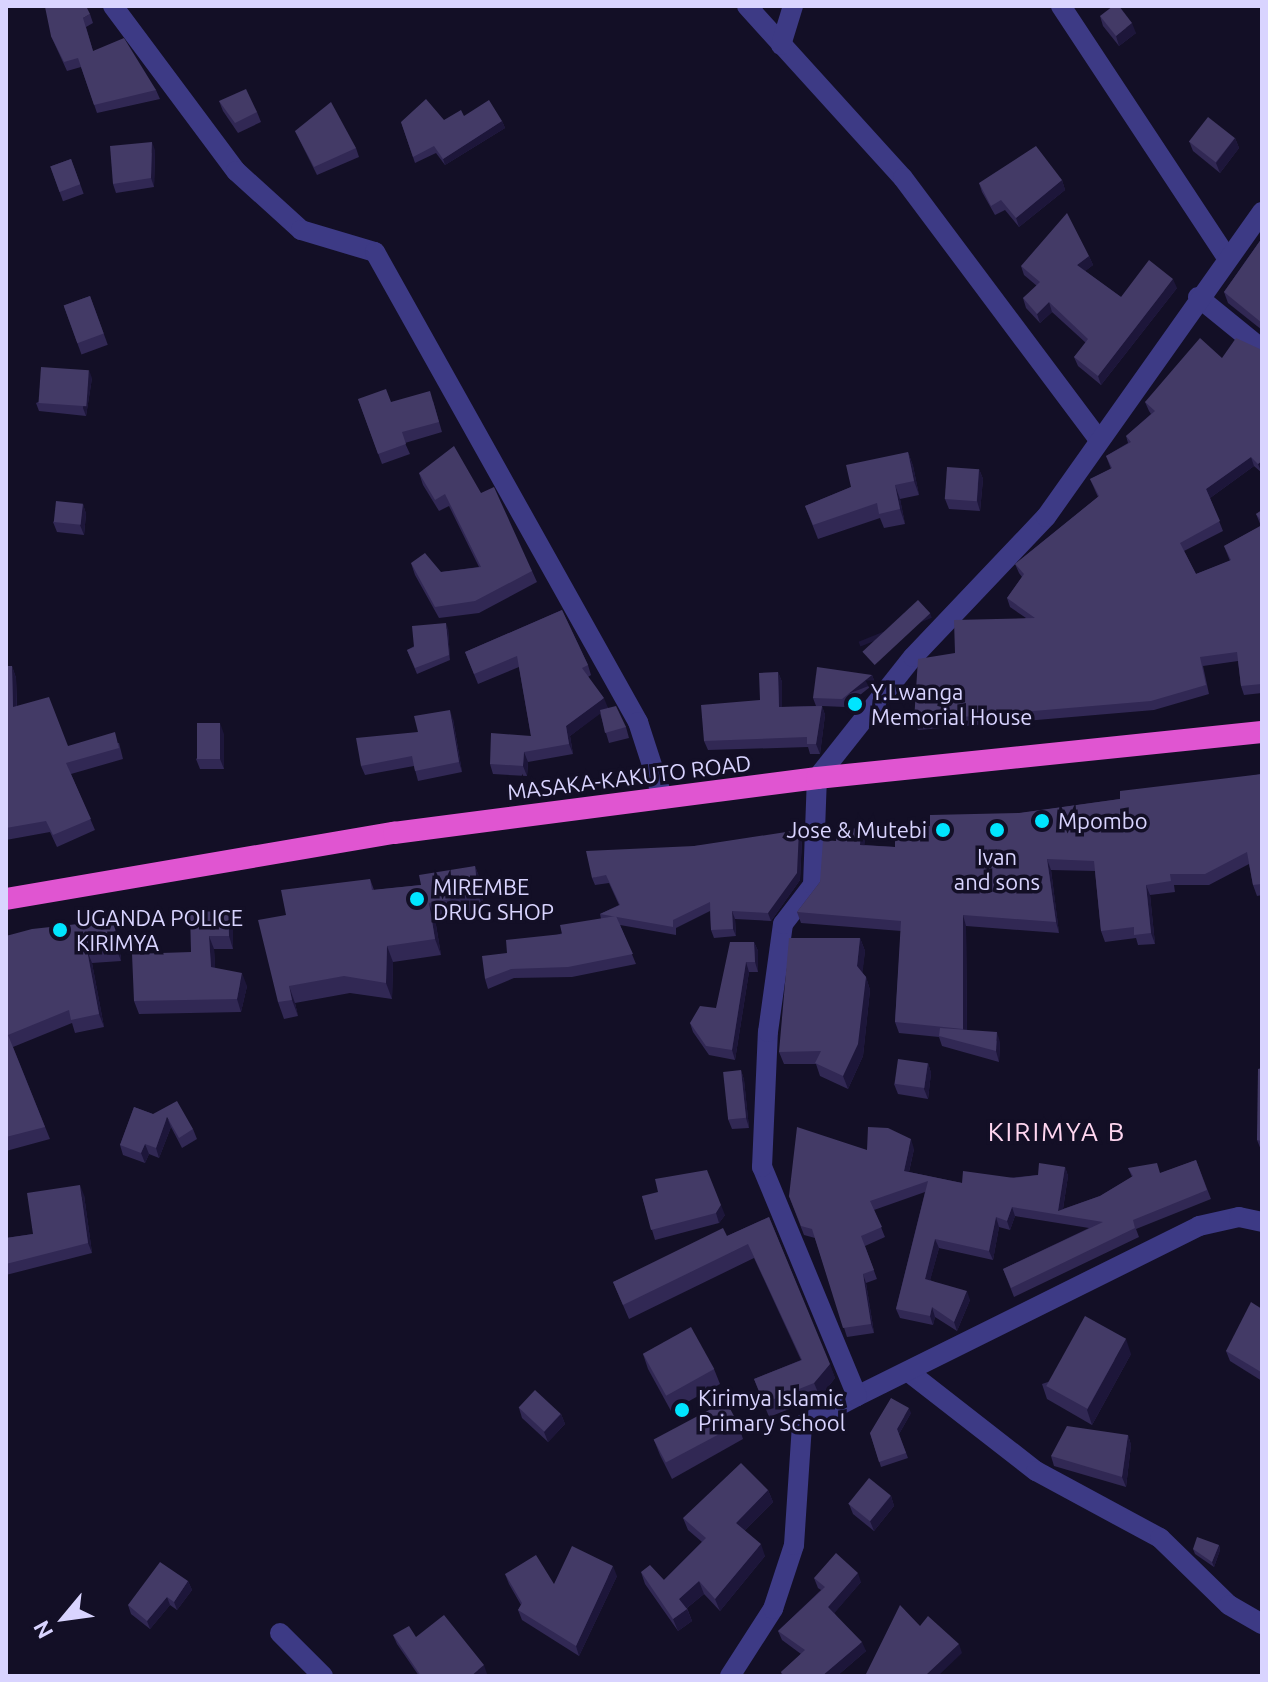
<!DOCTYPE html>
<html>
<head>
<meta charset="utf-8">
<style>
	body { margin:0 }
	#map { position:relative; width:1268px; height:1682px; overflow:hidden; background:#130f26; font-family:Ubuntu,sans-serif }
	div>[style] { position:absolute }
	.minor>* { height:20px; margin:-10px; padding:0 10px; transform-origin:10px; border-radius:10px; background:#3d3a85 }
	.trunk>* { height:22px; margin:-11px; padding:0 11px; transform-origin:11px; border-radius:11px; background:#e055d1 }
	.wall>* { inset:0; background:#312854; transform-origin:0 0 }
	.shaded-wall>* { inset:0; background:#1d163a; transform-origin:0 0 }
	.building>* { inset:0; background:#433a66; transform-origin:0 0 }
	.dots>* { width:22px; height:22px; translate:-50% -50%; box-sizing:border-box; border:4px solid #130f26; border-radius:50% }
	span { translate:-50% -50%; white-space:nowrap; text-align:center; line-height:1.15; -webkit-text-stroke:7px #130f26; paint-order:stroke }
	.poi-label { font-size:22px; color:#d9d4ff }
	.left { translate:0 -50%; text-align:left }
	.right { translate:-100% -50%; text-align:right }
	.street-label { font-size:22px; color:#d9d4ff }
	.quarter-label { font-size:26px; color:#ffd6f0; letter-spacing:2px }
	.frame { position:absolute; inset:0; border:8px solid #d9d4ff; pointer-events:none }
	.north { position:absolute; left:24px; top:1578px; width:80px; height:80px; -webkit-text-stroke:6px #130f26; paint-order:stroke; rotate:241deg; font-size:22px; font-weight:700; line-height:32px; text-align:center; color:#d9d4ff }
	.north::after { content:''; display:block; margin:auto; width:28px; height:36px; background:#d9d4ff; clip-path:polygon(50% 0,100% 100%,50% 72%,0 100%) }
</style>
</head>
<body>
<div id="map">
	<div class="minor">
		<i style="left:113px;top:6px;width:206px;rotate:53.3deg"></i>
		<i style="left:236px;top:171px;width:88px;rotate:42.2deg"></i>
		<i style="left:301px;top:230px;width:77px;rotate:16.6deg"></i>
		<i style="left:375px;top:252px;width:539px;rotate:60.77deg"></i>
		<i style="left:638px;top:722px;width:81px;rotate:72deg"></i>
		<i style="left:747px;top:6px;width:232px;rotate:47.8deg"></i>
		<i style="left:903px;top:178px;width:327px;rotate:53.2deg"></i>
		<i style="left:1061px;top:6px;width:302px;rotate:56.6deg"></i>
		<i style="left:781px;top:45px;width:41px;rotate:-72.9deg"></i>
		<i style="left:1198px;top:297px;width:82px;rotate:39.1deg"></i>
		<i style="left:910px;top:1373px;width:160px;rotate:37.9deg"></i>
		<i style="left:1036px;top:1471px;width:141px;rotate:28.4deg"></i>
		<i style="left:1160px;top:1538px;width:96px;rotate:44.2deg"></i>
		<i style="left:1229px;top:1605px;width:38px;rotate:30deg"></i>
		<i style="left:857px;top:1396px;width:382px;rotate:-26.4deg"></i>
		<i style="left:1199px;top:1226px;width:41px;rotate:-12.7deg"></i>
		<i style="left:1239px;top:1217px;width:24px;rotate:12deg"></i>
		<i style="left:280px;top:1633px;width:61px;rotate:45deg"></i>
		<i style="left:730px;top:1676px;width:80px;rotate:-57.3deg"></i>
		<i style="left:773px;top:1609px;width:67px;rotate:-71.8deg"></i>
		<i style="left:794px;top:1545px;width:120px;rotate:-86.2deg"></i>
		<i style="left:802px;top:1425px;width:62px;rotate:-27.8deg"></i>
		<i style="left:857px;top:1396px;width:248px;rotate:-112.5deg"></i>
		<i style="left:762px;top:1167px;width:135px;rotate:-87.5deg"></i>
		<i style="left:768px;top:1032px;width:109px;rotate:-82.1deg"></i>
		<i style="left:783px;top:924px;width:49px;rotate:-52.4deg"></i>
		<i style="left:813px;top:885px;width:107px;rotate:-87.9deg"></i>
		<i style="left:817px;top:778px;width:154px;rotate:-51.6deg"></i>
		<i style="left:913px;top:657px;width:193px;rotate:-46.5deg"></i>
		<i style="left:1046px;top:517px;width:374px;rotate:-54.7deg"></i>
	</div>
	<div class="trunk">
		<i style="left:6px;top:899px;width:394px;rotate:-9.7deg"></i>
		<i style="left:394px;top:833px;width:427px;rotate:-7.4deg"></i>
		<i style="left:817px;top:778px;width:447px;rotate:-5.9deg"></i>
	</div>
	<div class="wall">
		<i style="clip-path:polygon(90px 14px,93px 23px,86px 27px,93px 51px,156px 90px,160px 99px,97px 113px,81px 67px,67px 71px,51px 36px)"></i>
		<i style="clip-path:polygon(1100px 16px,1136px 33px,1119px 46px,1103px 26px)"></i>
		<i style="clip-path:polygon(219px 101px,257px 112px,261px 122px,238px 133px,223px 111px)"></i>
		<i style="clip-path:polygon(464px 116px,502px 121px,505px 128px,445px 165px,436px 153px,415px 163px,401px 122px,444px 120px)"></i>
		<i style="clip-path:polygon(295px 131px,356px 148px,359px 157px,317px 175px)"></i>
		<i style="clip-path:polygon(1235px 138px,1239px 148px,1220px 173px,1193px 151px,1189px 141px)"></i>
		<i style="clip-path:polygon(155px 150px,154px 187px,116px 193px,113px 184px)"></i>
		<i style="left:71px;top:159px;width:37px;height:22px;rotate:70deg"></i>
		<i style="clip-path:polygon(1062px 180px,1065px 190px,1019px 227px,1005px 210px,995px 215px,982px 192px,979px 183px)"></i>
		<i style="clip-path:polygon(1262px 238px,1262px 330px,1228px 303px,1224px 292px)"></i>
		<i style="clip-path:polygon(1089px 256px,1093px 265px,1085px 271px,1121px 297px,1177px 288px,1101px 385px,1078px 366px,1074px 357px,1086px 343px,1052px 312px,1040px 323px,1026px 308px,1023px 298px,1037px 286px,1024px 275px,1021px 266px)"></i>
		<i style="left:90px;top:296px;width:52px;height:28px;rotate:70deg"></i>
		<i style="clip-path:polygon(1262px 350px,1262px 473px,1254px 466px,1210px 498px,1223px 531px,1184px 551px,1196px 574px,1230px 561px,1224px 546px,1261px 526px,1256px 514px,1262px 510px,1262px 693px,1244px 695px,1241px 686px,1238px 661px,1203px 666px,1209px 694px,1154px 710px,918px 730px,914px 721px,955px 653px,1026px 618px,1010px 607px,1007px 598px,1022px 577px,1019px 573px,1015px 564px,1098px 497px,1090px 479px,1111px 469px,1106px 456px,1128px 443px,1126px 436px,1151px 414px,1149px 411px,1145px 402px,1222px 358px)"></i>
		<i style="clip-path:polygon(92px 378px,86px 416px,39px 411px,36px 403px)"></i>
		<i style="clip-path:polygon(358px 399px,391px 402px,433px 401px,442px 432px,405px 443px,410px 454px,382px 464px)"></i>
		<i style="clip-path:polygon(908px 452px,913px 466px,919px 495px,900px 499px,905px 524px,884px 528px,880px 518px,818px 539px,805px 506px,851px 487px)"></i>
		<i style="clip-path:polygon(979px 469px,983px 479px,980px 511px,949px 509px,945px 499px)"></i>
		<i style="clip-path:polygon(419px 473px,481px 493px,532px 571px,537px 582px,479px 613px,439px 618px,415px 575px,411px 563px,441px 572px,479px 567px,449px 506px,439px 511px,423px 485px)"></i>
		<i style="clip-path:polygon(83px 504px,86px 514px,84px 535px,57px 532px,53px 522px)"></i>
		<i style="clip-path:polygon(562px 610px,588px 665px,591px 675px,588px 677px,608px 708px,626px 727px,629px 738px,609px 743px,600px 713px,570px 736px,573px 754px,528px 762px,527px 776px,493px 774px,490px 764px,531px 736px,519px 667px,478px 684px,465px 652px)"></i>
		<i style="clip-path:polygon(448px 628px,450px 660px,417px 674px,407px 650px)"></i>
		<i style="clip-path:polygon(6px 666px,12px 666px,16px 678px,17px 706px,68px 746px,119px 743px,123px 759px,71px 774px,95px 830px,57px 847px,50px 832px,6px 840px)"></i>
		<i style="clip-path:polygon(778px 672px,782px 682px,782px 707px,816px 706px,813px 698px,872px 675px,875px 683px,845px 707px,822px 706px,825px 715px,820px 754px,810px 754px,808px 747px,708px 750px,704px 741px,760px 700px)"></i>
		<i style="clip-path:polygon(453px 719px,462px 772px,418px 781px,414px 766px,365px 775px,361px 766px,418px 732px)"></i>
		<i style="clip-path:polygon(224px 734px,224px 769px,200px 769px,196px 759px)"></i>
		<i style="clip-path:polygon(1262px 774px,1262px 895px,1257px 896px,1253px 885px,1249px 864px,1209px 885px,1174px 885px,1175px 892px,1150px 895px,1155px 944px,1138px 945px,1136px 938px,1105px 942px,1101px 931px,1095px 871px,1051px 870px,1059px 933px,966px 926px,967px 1030px,1000px 1042px,999px 1062px,942px 1046px,939px 1037px,899px 1033px,895px 1022px,901px 931px,801px 923px,797px 912px,820px 882px,836px 841px,861px 829px,865px 839px,864px 845px,895px 847px,930px 826px,1120px 799px)"></i>
		<i style="clip-path:polygon(802px 838px,800px 880px,771px 921px,735px 919px,736px 936px,714px 938px,711px 930px,710px 911px,676px 928px,676px 935px,620px 925px,636px 964px,572px 977px,514px 978px,488px 989px,485px 979px,507px 953px,601px 919px,600px 914px,619px 905px,609px 883px,595px 885px,592px 878px,694px 846px)"></i>
		<i style="clip-path:polygon(475px 866px,481px 882px,484px 911px,435px 919px,441px 955px,393px 962px,392px 999px,350px 993px,295px 1003px,298px 1016px,284px 1019px,278px 1002px,286px 915px,370px 879px,374px 890px,421px 885px)"></i>
		<i style="clip-path:polygon(228px 911px,233px 923px,233px 949px,214px 949px,215px 968px,247px 986px,241px 1012px,139px 1014px,134px 1001px,191px 952px)"></i>
		<i style="clip-path:polygon(115px 920px,119px 933px,121px 961px,92px 963px,104px 1027px,75px 1033px,72px 1023px,13px 1047px,50px 1139px,6px 1151px,6px 936px)"></i>
		<i style="clip-path:polygon(860px 938px,865px 951px,862px 973px,866px 977px,870px 990px,863px 1056px,848px 1089px,820px 1076px,816px 1064px,784px 1064px,779px 1052px)"></i>
		<i style="clip-path:polygon(754px 942px,758px 951px,758px 972px,749px 972px,735px 1060px,709px 1055px,693px 1032px,690px 1023px,716px 1008px)"></i>
		<i style="clip-path:polygon(928px 1063px,931px 1073px,928px 1099px,898px 1094px,894px 1084px)"></i>
		<i style="clip-path:polygon(1262px 1068px,1262px 1151px,1261px 1150px,1257px 1140px)"></i>
		<i style="clip-path:polygon(741px 1070px,744px 1080px,749px 1128px,732px 1129px,728px 1119px)"></i>
		<i style="clip-path:polygon(134px 1107px,193px 1129px,197px 1139px,182px 1148px,171px 1127px,159px 1158px,149px 1154px,145px 1163px,123px 1155px,120px 1145px)"></i>
		<i style="clip-path:polygon(914px 1149px,909px 1172px,962px 1183px,1038px 1175px,1065px 1167px,1068px 1176px,1063px 1209px,1100px 1196px,1132px 1177px,1128px 1168px,1161px 1173px,1196px 1160px,1211px 1199px,1136px 1229px,1139px 1237px,1014px 1297px,1003px 1269px,1089px 1228px,1015px 1216px,1010px 1230px,999px 1227px,993px 1260px,939px 1248px,930px 1280px,970px 1300px,957px 1331px,935px 1317px,933px 1325px,900px 1318px,896px 1309px,925px 1192px,874px 1210px,885px 1237px,865px 1246px,877px 1279px,866px 1283px,874px 1333px,847px 1337px,815px 1238px,804px 1235px,789px 1196px,867px 1150px)"></i>
		<i style="clip-path:polygon(84px 1195px,92px 1253px,6px 1275px,6px 1238px,33px 1234px)"></i>
		<i style="clip-path:polygon(642px 1196px,725px 1215px,719px 1223px,655px 1240px)"></i>
		<i style="clip-path:polygon(769px 1217px,835px 1378px,820px 1397px,769px 1417px,754px 1379px,801px 1360px,754px 1258px,629px 1319px,613px 1282px,727px 1236px)"></i>
		<i style="clip-path:polygon(1262px 1309px,1262px 1381px,1230px 1361px,1226px 1351px)"></i>
		<i style="clip-path:polygon(643px 1354px,714px 1369px,720px 1384px,671px 1411px,648px 1369px)"></i>
		<i style="clip-path:polygon(1131px 1354px,1092px 1425px,1047px 1399px,1042px 1384px)"></i>
		<i style="clip-path:polygon(519px 1408px,561px 1414px,565px 1424px,548px 1442px,522px 1418px)"></i>
		<i style="clip-path:polygon(911px 1413px,899px 1434px,908px 1458px,881px 1467px,870px 1433px)"></i>
		<i style="clip-path:polygon(738px 1424px,743px 1439px,672px 1479px,660px 1455px,654px 1440px)"></i>
		<i style="clip-path:polygon(1128px 1435px,1131px 1445px,1126px 1487px,1054px 1466px,1051px 1456px)"></i>
		<i style="clip-path:polygon(768px 1490px,773px 1502px,744px 1531px,765px 1556px,720px 1611px,704px 1594px,687px 1608px,692px 1621px,678px 1631px,645px 1584px,641px 1572px,664px 1580px,702px 1542px,688px 1530px,683px 1518px)"></i>
		<i style="clip-path:polygon(891px 1496px,894px 1506px,874px 1531px,853px 1514px,849px 1504px)"></i>
		<i style="clip-path:polygon(1219px 1545px,1220px 1550px,1214px 1567px,1195px 1554px,1193px 1549px)"></i>
		<i style="clip-path:polygon(505px 1574px,554px 1584px,617px 1576px,579px 1656px,522px 1620px,518px 1610px,521px 1605px,509px 1584px)"></i>
		<i style="clip-path:polygon(814px 1578px,861px 1582px,834px 1613px,866px 1651px,837px 1676px,782px 1676px,781px 1672px,801px 1654px,782px 1640px,778px 1631px,821px 1590px,818px 1588px)"></i>
		<i style="clip-path:polygon(188px 1581px,192px 1590px,177px 1610px,170px 1605px,150px 1629px,131px 1614px,128px 1605px)"></i>
		<i style="clip-path:polygon(393px 1635px,487px 1674px,485px 1676px,419px 1676px,397px 1644px)"></i>
	</div>
	<div class="shaded-wall">
		<i style="clip-path:polygon(1132px 23px,1136px 33px,1119px 46px,1116px 36px)"></i>
		<i style="clip-path:polygon(502px 121px,505px 128px,445px 165px,443px 159px)"></i>
		<i style="clip-path:polygon(1235px 138px,1239px 148px,1220px 173px,1216px 163px)"></i>
		<i style="clip-path:polygon(152px 142px,155px 150px,154px 187px,151px 178px)"></i>
		<i style="clip-path:polygon(1062px 180px,1065px 190px,1019px 227px,1016px 218px)"></i>
		<i style="clip-path:polygon(1089px 256px,1093px 265px,1080px 275px,1077px 265px)"></i>
		<i style="clip-path:polygon(1173px 279px,1177px 288px,1101px 385px,1098px 376px)"></i>
		<i style="clip-path:polygon(1049px 302px,1052px 312px,1040px 323px,1037px 314px)"></i>
		<i style="clip-path:polygon(89px 370px,92px 378px,86px 416px,83px 408px)"></i>
		<i style="clip-path:polygon(908px 452px,913px 466px,919px 495px,914px 481px)"></i>
		<i style="clip-path:polygon(1251px 457px,1254px 466px,1210px 498px,1206px 489px)"></i>
		<i style="clip-path:polygon(1262px 461px,1262px 474px,1258px 464px)"></i>
		<i style="clip-path:polygon(979px 469px,983px 479px,980px 511px,977px 501px)"></i>
		<i style="clip-path:polygon(895px 485px,900px 499px,905px 524px,900px 509px)"></i>
		<i style="clip-path:polygon(83px 504px,86px 514px,84px 535px,80px 525px)"></i>
		<i style="left:930px;top:613px;width:5px;height:77px;rotate:68deg"></i>
		<i style="clip-path:polygon(446px 623px,448px 628px,450px 660px,449px 655px)"></i>
		<i style="clip-path:polygon(12px 666px,16px 678px,17px 718px,13px 707px)"></i>
		<i style="clip-path:polygon(778px 672px,782px 682px,782px 716px,779px 707px)"></i>
		<i style="left:872px;top:675px;width:9px;height:38px;rotate:69deg"></i>
		<i style="clip-path:polygon(604px 698px,608px 708px,570px 736px,573px 754px,569px 744px,566px 726px)"></i>
		<i style="clip-path:polygon(822px 706px,825px 715px,820px 754px,816px 744px)"></i>
		<i style="clip-path:polygon(450px 710px,453px 719px,462px 772px,459px 762px)"></i>
		<i style="clip-path:polygon(220px 723px,224px 734px,224px 769px,220px 759px)"></i>
		<i style="clip-path:polygon(524px 752px,528px 762px,527px 776px,523px 766px)"></i>
		<i style="clip-path:polygon(861px 829px,865px 839px,864px 855px,860px 845px)"></i>
		<i style="clip-path:polygon(799px 830px,802px 838px,800px 880px,771px 921px,768px 913px)"></i>
		<i style="clip-path:polygon(1047px 859px,1051px 870px,1059px 933px,1056px 922px)"></i>
		<i style="clip-path:polygon(475px 866px,481px 882px,484px 911px,478px 894px)"></i>
		<i style="clip-path:polygon(1146px 885px,1150px 895px,1155px 944px,1151px 933px)"></i>
		<i style="clip-path:polygon(429px 903px,435px 919px,441px 955px,435px 939px)"></i>
		<i style="clip-path:polygon(228px 911px,233px 923px,233px 949px,229px 936px)"></i>
		<i style="clip-path:polygon(732px 911px,735px 919px,736px 936px,733px 929px)"></i>
		<i style="clip-path:polygon(963px 915px,966px 926px,967px 1039px,963px 1029px)"></i>
		<i style="clip-path:polygon(115px 920px,119px 933px,121px 961px,116px 948px)"></i>
		<i style="clip-path:polygon(209px 936px,214px 949px,216px 980px,211px 967px)"></i>
		<i style="clip-path:polygon(860px 938px,865px 951px,862px 978px,857px 966px)"></i>
		<i style="clip-path:polygon(754px 942px,758px 951px,758px 972px,755px 962px)"></i>
		<i style="clip-path:polygon(387px 946px,393px 962px,392px 999px,386px 983px)"></i>
		<i style="clip-path:polygon(87px 950px,92px 963px,104px 1027px,99px 1014px)"></i>
		<i style="clip-path:polygon(746px 962px,749px 972px,735px 1060px,732px 1050px)"></i>
		<i style="clip-path:polygon(242px 973px,247px 986px,241px 1012px,237px 999px)"></i>
		<i style="clip-path:polygon(866px 977px,870px 990px,863px 1056px,848px 1089px,843px 1076px)"></i>
		<i style="clip-path:polygon(289px 986px,295px 1003px,298px 1016px,292px 1000px)"></i>
		<i style="clip-path:polygon(997px 1032px,1000px 1042px,999px 1062px,996px 1051px)"></i>
		<i style="clip-path:polygon(928px 1063px,931px 1073px,928px 1099px,924px 1089px)"></i>
		<i style="clip-path:polygon(741px 1070px,744px 1080px,749px 1128px,746px 1118px)"></i>
		<i style="clip-path:polygon(167px 1117px,171px 1127px,159px 1158px,156px 1148px)"></i>
		<i style="clip-path:polygon(911px 1139px,914px 1149px,907px 1180px,904px 1171px)"></i>
		<i style="clip-path:polygon(145px 1144px,149px 1154px,145px 1163px,141px 1153px)"></i>
		<i style="clip-path:polygon(1065px 1167px,1068px 1176px,1062px 1215px,1058px 1211px)"></i>
		<i style="clip-path:polygon(80px 1185px,84px 1195px,92px 1253px,88px 1243px)"></i>
		<i style="clip-path:polygon(721px 1205px,725px 1215px,719px 1223px,716px 1213px)"></i>
		<i style="clip-path:polygon(1012px 1207px,1015px 1216px,1010px 1230px,1007px 1221px)"></i>
		<i style="clip-path:polygon(996px 1217px,999px 1227px,993px 1260px,989px 1251px)"></i>
		<i style="clip-path:polygon(935px 1239px,939px 1248px,928px 1288px,925px 1279px)"></i>
		<i style="clip-path:polygon(863px 1274px,866px 1283px,874px 1333px,871px 1324px)"></i>
		<i style="clip-path:polygon(967px 1291px,970px 1300px,957px 1331px,954px 1322px)"></i>
		<i style="clip-path:polygon(932px 1307px,935px 1317px,933px 1325px,930px 1316px)"></i>
		<i style="clip-path:polygon(1126px 1339px,1131px 1354px,1092px 1425px,1087px 1410px)"></i>
		<i style="clip-path:polygon(830px 1364px,835px 1378px,820px 1397px,814px 1383px)"></i>
		<i style="clip-path:polygon(909px 1408px,911px 1413px,899px 1434px,897px 1429px)"></i>
		<i style="clip-path:polygon(561px 1414px,565px 1424px,548px 1442px,544px 1432px)"></i>
		<i style="clip-path:polygon(1128px 1435px,1131px 1445px,1126px 1487px,1122px 1477px)"></i>
		<i style="clip-path:polygon(768px 1490px,773px 1502px,740px 1535px,736px 1523px)"></i>
		<i style="clip-path:polygon(891px 1496px,894px 1506px,874px 1531px,870px 1521px)"></i>
		<i style="clip-path:polygon(761px 1544px,765px 1556px,720px 1611px,715px 1599px)"></i>
		<i style="clip-path:polygon(1219px 1545px,1220px 1550px,1214px 1567px,1212px 1562px)"></i>
		<i style="clip-path:polygon(613px 1566px,617px 1576px,579px 1656px,576px 1646px)"></i>
		<i style="clip-path:polygon(858px 1573px,861px 1582px,831px 1617px,828px 1607px)"></i>
		<i style="clip-path:polygon(188px 1581px,192px 1590px,177px 1610px,174px 1602px)"></i>
		<i style="clip-path:polygon(699px 1581px,704px 1594px,683px 1611px,679px 1599px)"></i>
		<i style="clip-path:polygon(167px 1597px,170px 1605px,150px 1629px,147px 1621px)"></i>
		<i style="clip-path:polygon(687px 1609px,692px 1621px,678px 1631px,673px 1619px)"></i>
		<i style="clip-path:polygon(862px 1642px,866px 1651px,837px 1676px,822px 1676px)"></i>
		<i style="clip-path:polygon(959px 1644px,962px 1653px,938px 1676px,925px 1676px)"></i>
		<i style="clip-path:polygon(484px 1665px,487px 1674px,485px 1676px,471px 1676px)"></i>
	</div>
	<div class="building">
		<i style="clip-path:polygon(52px 6px,86px 6px,90px 14px,83px 18px,93px 51px,124px 38px,156px 90px,94px 105px,78px 58px,64px 62px,51px 36px,45px 7px)"></i>
		<i style="clip-path:polygon(1113px 6px,1119px 6px,1132px 23px,1116px 36px,1100px 16px)"></i>
		<i style="clip-path:polygon(246px 89px,257px 112px,235px 123px,219px 101px)"></i>
		<i style="clip-path:polygon(426px 99px,444px 120px,461px 110px,464px 116px,489px 100px,502px 121px,443px 159px,434px 146px,413px 157px,401px 122px)"></i>
		<i style="clip-path:polygon(331px 102px,356px 148px,314px 167px,295px 131px)"></i>
		<i style="left:1208px;top:117px;width:34px;height:31px;rotate:38deg"></i>
		<i style="clip-path:polygon(152px 142px,151px 178px,113px 184px,110px 146px)"></i>
		<i style="clip-path:polygon(1036px 146px,1062px 180px,1016px 218px,1001px 200px,991px 206px,979px 183px)"></i>
		<i style="left:71px;top:159px;width:27px;height:22px;rotate:70deg"></i>
		<i style="clip-path:polygon(1067px 213px,1089px 256px,1077px 265px,1121px 297px,1149px 260px,1173px 279px,1098px 376px,1074px 357px,1088px 339px,1049px 302px,1037px 314px,1023px 298px,1040px 282px,1021px 266px)"></i>
		<i style="clip-path:polygon(1262px 238px,1262px 323px,1224px 292px)"></i>
		<i style="left:90px;top:296px;width:40px;height:28px;rotate:70deg"></i>
		<i style="clip-path:polygon(1200px 338px,1222px 358px,1236px 338px,1262px 350px,1262px 461px,1258px 464px,1251px 457px,1206px 489px,1220px 521px,1180px 543px,1196px 574px,1231px 560px,1224px 546px,1262px 525px,1262px 684px,1241px 686px,1237px 652px,1200px 657px,1206px 685px,1151px 701px,914px 721px,918px 659px,955px 653px,954px 620px,1035px 618px,1007px 598px,1024px 574px,1015px 564px,1099px 496px,1090px 479px,1112px 468px,1106px 456px,1131px 442px,1126px 436px,1155px 411px,1145px 402px)"></i>
		<i style="left:41px;top:367px;width:48px;height:36px;rotate:4deg"></i>
		<i style="clip-path:polygon(386px 389px,391px 402px,430px 391px,439px 422px,402px 432px,406px 444px,378px 454px,358px 399px)"></i>
		<i style="clip-path:polygon(454px 446px,481px 493px,494px 487px,532px 571px,475px 601px,435px 607px,411px 563px,425px 553px,441px 572px,481px 567px,445px 494px,435px 500px,419px 473px)"></i>
		<i style="clip-path:polygon(908px 452px,914px 481px,895px 485px,900px 509px,879px 514px,877px 503px,813px 525px,805px 506px,851px 487px,846px 465px)"></i>
		<i style="left:947px;top:467px;width:32px;height:32px;rotate:4deg"></i>
		<i style="left:56px;top:501px;width:27px;height:21px;rotate:6deg"></i>
		<i style="clip-path:polygon(1262px 510px,1262px 522px,1256px 514px)"></i>
		<i style="left:918px;top:600px;width:18px;height:76px;rotate:47deg"></i>
		<i style="clip-path:polygon(562px 610px,588px 665px,582px 668px,604px 698px,566px 726px,569px 744px,524px 752px,523px 766px,490px 764px,491px 733px,531px 736px,517px 656px,474px 674px,465px 652px)"></i>
		<i style="clip-path:polygon(446px 623px,449px 655px,415px 668px,407px 650px,414px 647px,412px 626px)"></i>
		<i style="clip-path:polygon(6px 666px,12px 666px,13px 707px,49px 697px,68px 746px,115px 732px,119px 748px,66px 763px,91px 819px,53px 835px,46px 821px,6px 828px)"></i>
		<i style="clip-path:polygon(817px 667px,872px 675px,842px 699px,813px 698px)"></i>
		<i style="clip-path:polygon(778px 672px,779px 707px,822px 706px,816px 744px,807px 744px,807px 737px,704px 741px,701px 705px,760px 700px,759px 673px)"></i>
		<i style="clip-path:polygon(616px 706px,626px 727px,605px 733px,600px 710px)"></i>
		<i style="clip-path:polygon(450px 710px,459px 762px,415px 771px,412px 756px,361px 766px,356px 738px,418px 732px,414px 716px)"></i>
		<i style="left:197px;top:723px;width:23px;height:36px"></i>
		<i style="clip-path:polygon(1262px 774px,1262px 884px,1253px 885px,1247px 852px,1205px 874px,1170px 874px,1171px 881px,1146px 885px,1151px 933px,1134px 935px,1134px 927px,1101px 931px,1094px 861px,1047px 859px,1056px 922px,963px 915px,963px 1029px,895px 1022px,901px 921px,797px 912px,820px 882px,823px 840px,836px 841px,837px 827px,861px 829px,860px 845px,895px 847px,895px 825px,930px 826px,930px 815px,1019px 813px,1120px 799px,1120px 791px)"></i>
		<i style="clip-path:polygon(799px 830px,797px 873px,768px 913px,732px 911px,733px 929px,711px 930px,710px 902px,673px 920px,673px 927px,600px 914px,620px 905px,606px 875px,592px 878px,586px 851px,694px 846px)"></i>
		<i style="clip-path:polygon(475px 866px,478px 894px,429px 903px,435px 939px,387px 946px,386px 983px,344px 976px,289px 986px,292px 1000px,278px 1002px,258px 920px,286px 915px,281px 890px,370px 879px,372px 890px,421px 885px,419px 875px)"></i>
		<i style="clip-path:polygon(228px 911px,229px 936px,209px 936px,211px 967px,242px 973px,237px 999px,134px 1001px,132px 954px,191px 952px,190px 912px)"></i>
		<i style="clip-path:polygon(616px 916px,633px 954px,568px 967px,511px 969px,485px 979px,482px 956px,507px 953px,506px 940px,562px 934px,560px 925px)"></i>
		<i style="clip-path:polygon(115px 920px,116px 948px,87px 950px,99px 1014px,71px 1020px,69px 1010px,8px 1035px,45px 1127px,6px 1137px,6px 936px,32px 929px)"></i>
		<i style="clip-path:polygon(789px 938px,860px 938px,857px 966px,866px 977px,858px 1044px,843px 1076px,815px 1063px,821px 1051px,779px 1052px)"></i>
		<i style="clip-path:polygon(730px 942px,754px 942px,755px 962px,746px 962px,732px 1050px,706px 1046px,690px 1023px,700px 1006px,716px 1008px)"></i>
		<i style="clip-path:polygon(940px 1028px,997px 1032px,996px 1051px,939px 1036px)"></i>
		<i style="left:898px;top:1059px;width:30px;height:25px;rotate:8deg"></i>
		<i style="clip-path:polygon(1262px 1068px,1262px 1141px,1257px 1140px,1258px 1069px)"></i>
		<i style="left:741px;top:1070px;width:48px;height:18px;rotate:84deg"></i>
		<i style="clip-path:polygon(177px 1101px,193px 1129px,179px 1138px,167px 1117px,156px 1148px,145px 1144px,141px 1153px,120px 1145px,134px 1107px,153px 1114px)"></i>
		<i style="clip-path:polygon(797px 1127px,867px 1150px,868px 1127px,888px 1128px,911px 1139px,904px 1171px,962px 1183px,963px 1171px,1014px 1178px,1038px 1175px,1039px 1163px,1065px 1167px,1058px 1211px,1100px 1196px,1133px 1176px,1128px 1168px,1157px 1163px,1160px 1173px,1196px 1160px,1207px 1190px,1133px 1220px,1135px 1228px,1011px 1288px,1003px 1269px,1103px 1222px,1012px 1207px,1007px 1221px,996px 1217px,989px 1251px,935px 1239px,925px 1279px,967px 1291px,954px 1322px,932px 1307px,930px 1316px,896px 1309px,928px 1181px,870px 1201px,882px 1227px,861px 1236px,874px 1270px,863px 1274px,871px 1324px,843px 1328px,812px 1229px,801px 1226px,789px 1196px)"></i>
		<i style="clip-path:polygon(707px 1170px,721px 1205px,716px 1213px,651px 1230px,642px 1196px,658px 1192px,655px 1179px)"></i>
		<i style="clip-path:polygon(80px 1185px,88px 1243px,6px 1264px,6px 1238px,33px 1234px,27px 1193px)"></i>
		<i style="clip-path:polygon(769px 1217px,830px 1364px,814px 1383px,764px 1403px,754px 1379px,802px 1360px,748px 1244px,623px 1305px,613px 1282px,723px 1228px,727px 1236px)"></i>
		<i style="clip-path:polygon(1251px 1302px,1262px 1309px,1261px 1372px,1226px 1351px)"></i>
		<i style="left:1085px;top:1316px;width:47px;height:80px;rotate:29deg"></i>
		<i style="left:691px;top:1327px;width:48px;height:55px;rotate:61deg"></i>
		<i style="left:535px;top:1390px;width:35px;height:24px;rotate:43deg"></i>
		<i style="clip-path:polygon(891px 1398px,909px 1408px,897px 1429px,906px 1453px,879px 1462px,870px 1433px)"></i>
		<i style="left:726px;top:1401px;width:26px;height:82px;rotate:62deg"></i>
		<i style="clip-path:polygon(1067px 1426px,1128px 1435px,1122px 1477px,1051px 1456px)"></i>
		<i style="clip-path:polygon(741px 1463px,768px 1490px,736px 1523px,761px 1544px,715px 1599px,699px 1581px,679px 1599px,687px 1609px,673px 1619px,641px 1572px,650px 1565px,664px 1580px,706px 1538px,683px 1518px)"></i>
		<i style="left:869px;top:1478px;width:28px;height:33px;rotate:39deg"></i>
		<i style="clip-path:polygon(1197px 1537px,1219px 1545px,1212px 1562px,1193px 1549px)"></i>
		<i style="clip-path:polygon(572px 1546px,613px 1566px,576px 1646px,518px 1610px,522px 1603px,505px 1574px,536px 1555px,554px 1584px)"></i>
		<i style="clip-path:polygon(836px 1553px,858px 1573px,828px 1607px,862px 1642px,822px 1676px,784px 1676px,781px 1672px,805px 1650px,778px 1631px,825px 1587px,814px 1578px)"></i>
		<i style="clip-path:polygon(160px 1562px,188px 1581px,174px 1602px,167px 1597px,147px 1621px,128px 1605px)"></i>
		<i style="clip-path:polygon(900px 1605px,920px 1626px,928px 1616px,959px 1644px,925px 1676px,865px 1676px)"></i>
		<i style="clip-path:polygon(444px 1615px,484px 1665px,471px 1676px,421px 1676px,393px 1635px,409px 1626px,416px 1637px)"></i>
	</div>
	<div class="dots">
		<i style="left:855px;top:704px;background:#00e5ff"></i>
		<i style="left:1042px;top:821px;background:#00e5ff"></i>
		<i style="left:943px;top:830px;background:#00e5ff"></i>
		<i style="left:997px;top:830px;background:#00e5ff"></i>
		<i style="left:417px;top:899px;background:#00e5ff"></i>
		<i style="left:60px;top:930px;background:#00e5ff"></i>
		<i style="left:682px;top:1410px;background:#00e5ff"></i>
	</div>
	<div class="poi-label">
		<span class="left" style="left:871px;top:704px">Y.Lwanga<br>Memorial House</span>
		<span class="left" style="left:1058px;top:821px">Mpombo</span>
		<span class="right" style="left:927px;top:830px">Jose &amp; Mutebi</span>
		<span style="left:997px;top:869px">Ivan<br>and sons</span>
		<span class="left" style="left:433px;top:899px">MIREMBE<br>DRUG SHOP</span>
		<span class="left" style="left:76px;top:930px">UGANDA POLICE<br>KIRIMYA</span>
		<span class="left" style="left:698px;top:1410px">Kirimya Islamic<br>Primary School</span>
	</div>
	<div class="street-label">
		<span style="left:629px;top:777px;rotate:-7deg">MASAKA-KAKUTO ROAD</span>
	</div>
	<div class="quarter-label">
		<span style="left:1057px;top:1132px">KIRIMYA B</span>
	</div>
	<div class="frame"></div>
	<div class="north">N</div>
</div>
</body>
</html>
